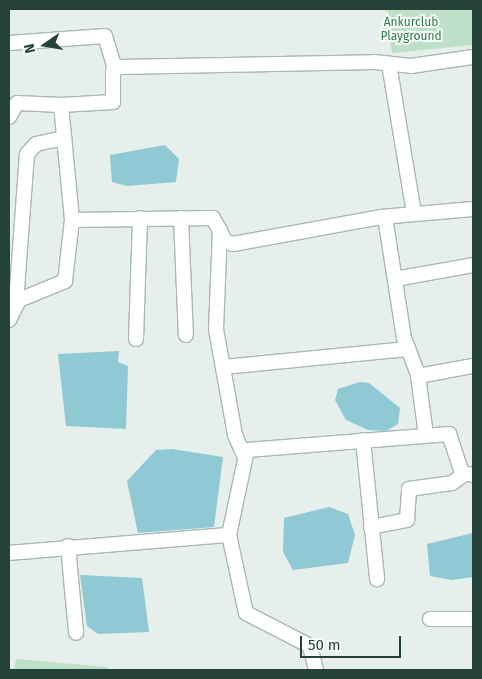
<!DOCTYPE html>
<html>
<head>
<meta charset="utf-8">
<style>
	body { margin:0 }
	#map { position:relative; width:482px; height:679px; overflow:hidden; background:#e6efeb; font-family:"Fira Sans",sans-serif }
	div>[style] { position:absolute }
	.green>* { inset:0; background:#bfe0c8 }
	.water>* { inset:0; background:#8ec9d4 }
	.roads { filter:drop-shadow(1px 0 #a8b8b2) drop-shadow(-1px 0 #a8b8b2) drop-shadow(0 1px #a8b8b2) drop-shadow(0 -1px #a8b8b2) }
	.minor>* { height:14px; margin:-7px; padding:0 7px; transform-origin:7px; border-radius:7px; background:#fff }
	span { translate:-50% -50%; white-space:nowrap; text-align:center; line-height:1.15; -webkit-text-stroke:4px #f7fbf9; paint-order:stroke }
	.park-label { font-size:12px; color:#2d7a4b }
	.frame { position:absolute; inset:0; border:10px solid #24423a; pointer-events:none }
	.north { position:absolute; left:20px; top:20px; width:50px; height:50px; -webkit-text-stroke:4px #f7fbf9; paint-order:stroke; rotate:257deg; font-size:14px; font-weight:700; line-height:20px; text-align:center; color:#24423a }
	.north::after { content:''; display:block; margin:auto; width:18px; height:22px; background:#24423a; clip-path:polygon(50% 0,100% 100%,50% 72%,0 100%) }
	.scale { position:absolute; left:300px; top:636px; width:101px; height:22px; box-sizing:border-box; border:2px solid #24423a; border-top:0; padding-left:6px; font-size:15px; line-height:18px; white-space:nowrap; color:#24423a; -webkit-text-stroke:4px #f7fbf9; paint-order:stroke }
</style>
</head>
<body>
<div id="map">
	<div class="green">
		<i style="clip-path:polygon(385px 9px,473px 9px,473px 45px,392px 53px)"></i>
		<i style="clip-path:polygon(16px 659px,106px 667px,110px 670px,14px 670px)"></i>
	</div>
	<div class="water">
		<i style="clip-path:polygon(165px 145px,179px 159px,176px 182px,127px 186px,112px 182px,110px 155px)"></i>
		<i style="clip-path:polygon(119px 351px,118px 362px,128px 366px,126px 429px,66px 426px,58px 354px)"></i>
		<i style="clip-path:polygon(360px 382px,369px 383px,400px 408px,398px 424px,386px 431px,368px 430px,346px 420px,335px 400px,338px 389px)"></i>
		<i style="clip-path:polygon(172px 449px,223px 457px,214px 527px,138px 533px,127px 481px,156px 450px)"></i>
		<i style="clip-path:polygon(329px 507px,348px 514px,355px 535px,348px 563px,293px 570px,283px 552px,284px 518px)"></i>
		<i style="clip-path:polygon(473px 533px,473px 577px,452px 580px,430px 576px,427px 544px)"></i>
		<i style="clip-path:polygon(80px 575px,142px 578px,149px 632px,98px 634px,87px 626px)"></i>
	</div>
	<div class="roads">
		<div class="minor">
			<i style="left:9px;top:43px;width:96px;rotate:-4.2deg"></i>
			<i style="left:105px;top:36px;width:34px;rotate:73deg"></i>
			<i style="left:389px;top:64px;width:152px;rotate:80.5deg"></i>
			<i style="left:61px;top:105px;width:52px;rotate:-3.3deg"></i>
			<i style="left:113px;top:102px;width:31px;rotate:-90deg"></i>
			<i style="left:113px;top:71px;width:8px;rotate:-30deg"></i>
			<i style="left:120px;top:67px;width:254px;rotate:-1.1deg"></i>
			<i style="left:374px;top:62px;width:37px;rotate:6deg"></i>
			<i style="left:411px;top:66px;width:63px;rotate:-8.3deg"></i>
			<i style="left:9px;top:117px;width:16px;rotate:-60deg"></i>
			<i style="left:17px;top:103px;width:44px;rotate:2.6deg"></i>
			<i style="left:61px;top:105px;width:116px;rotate:84.5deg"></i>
			<i style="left:385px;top:217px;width:122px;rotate:81.1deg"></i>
			<i style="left:404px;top:338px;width:40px;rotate:69deg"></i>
			<i style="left:181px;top:218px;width:117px;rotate:87.6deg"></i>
			<i style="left:220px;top:230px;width:99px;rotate:92.3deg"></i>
			<i style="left:216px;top:329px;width:108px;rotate:79.8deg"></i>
			<i style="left:235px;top:435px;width:24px;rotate:66deg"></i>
			<i style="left:395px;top:279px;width:79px;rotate:-10.2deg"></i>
			<i style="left:16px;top:303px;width:149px;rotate:-85.8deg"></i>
			<i style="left:27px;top:154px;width:13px;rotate:-48deg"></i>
			<i style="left:36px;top:144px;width:29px;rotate:-12deg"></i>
			<i style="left:9px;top:320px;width:22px;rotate:-63deg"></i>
			<i style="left:19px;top:300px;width:50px;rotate:-22.4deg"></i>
			<i style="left:65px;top:281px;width:61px;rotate:-83.5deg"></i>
			<i style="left:72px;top:220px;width:141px;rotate:-0.8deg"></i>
			<i style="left:213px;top:218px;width:27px;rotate:62deg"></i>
			<i style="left:226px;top:242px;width:7px;rotate:16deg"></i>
			<i style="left:233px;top:244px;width:150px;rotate:-10.3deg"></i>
			<i style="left:381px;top:217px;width:92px;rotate:-5deg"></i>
			<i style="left:136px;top:339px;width:121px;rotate:-88.1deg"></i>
			<i style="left:223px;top:367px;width:186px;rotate:-5.6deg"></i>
			<i style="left:426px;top:435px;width:60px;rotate:-97.7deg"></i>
			<i style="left:418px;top:376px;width:56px;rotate:-10.3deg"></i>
			<i style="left:363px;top:440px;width:140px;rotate:84.2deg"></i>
			<i style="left:371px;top:527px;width:37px;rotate:-11deg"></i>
			<i style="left:407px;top:520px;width:31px;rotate:-86deg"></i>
			<i style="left:409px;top:489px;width:43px;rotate:-7.9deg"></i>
			<i style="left:452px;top:483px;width:14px;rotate:-36deg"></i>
			<i style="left:68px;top:546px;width:87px;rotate:84.7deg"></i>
			<i style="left:9px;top:553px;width:221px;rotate:-4.7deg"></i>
			<i style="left:430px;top:619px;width:43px"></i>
			<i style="left:316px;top:670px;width:25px;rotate:-104deg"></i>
			<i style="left:310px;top:646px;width:72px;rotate:-152.7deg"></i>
			<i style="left:246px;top:613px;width:80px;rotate:-102.3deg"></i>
			<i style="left:229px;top:535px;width:87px;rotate:-78deg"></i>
			<i style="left:247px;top:450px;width:203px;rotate:-4.5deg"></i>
			<i style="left:449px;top:434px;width:41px;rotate:71.6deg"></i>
			<i style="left:462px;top:473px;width:11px;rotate:10deg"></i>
		</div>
	</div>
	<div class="park-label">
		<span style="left:411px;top:30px">Ankurclub<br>Playground</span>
	</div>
	<div class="frame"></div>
	<div class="north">N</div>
	<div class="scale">50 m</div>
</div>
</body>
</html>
